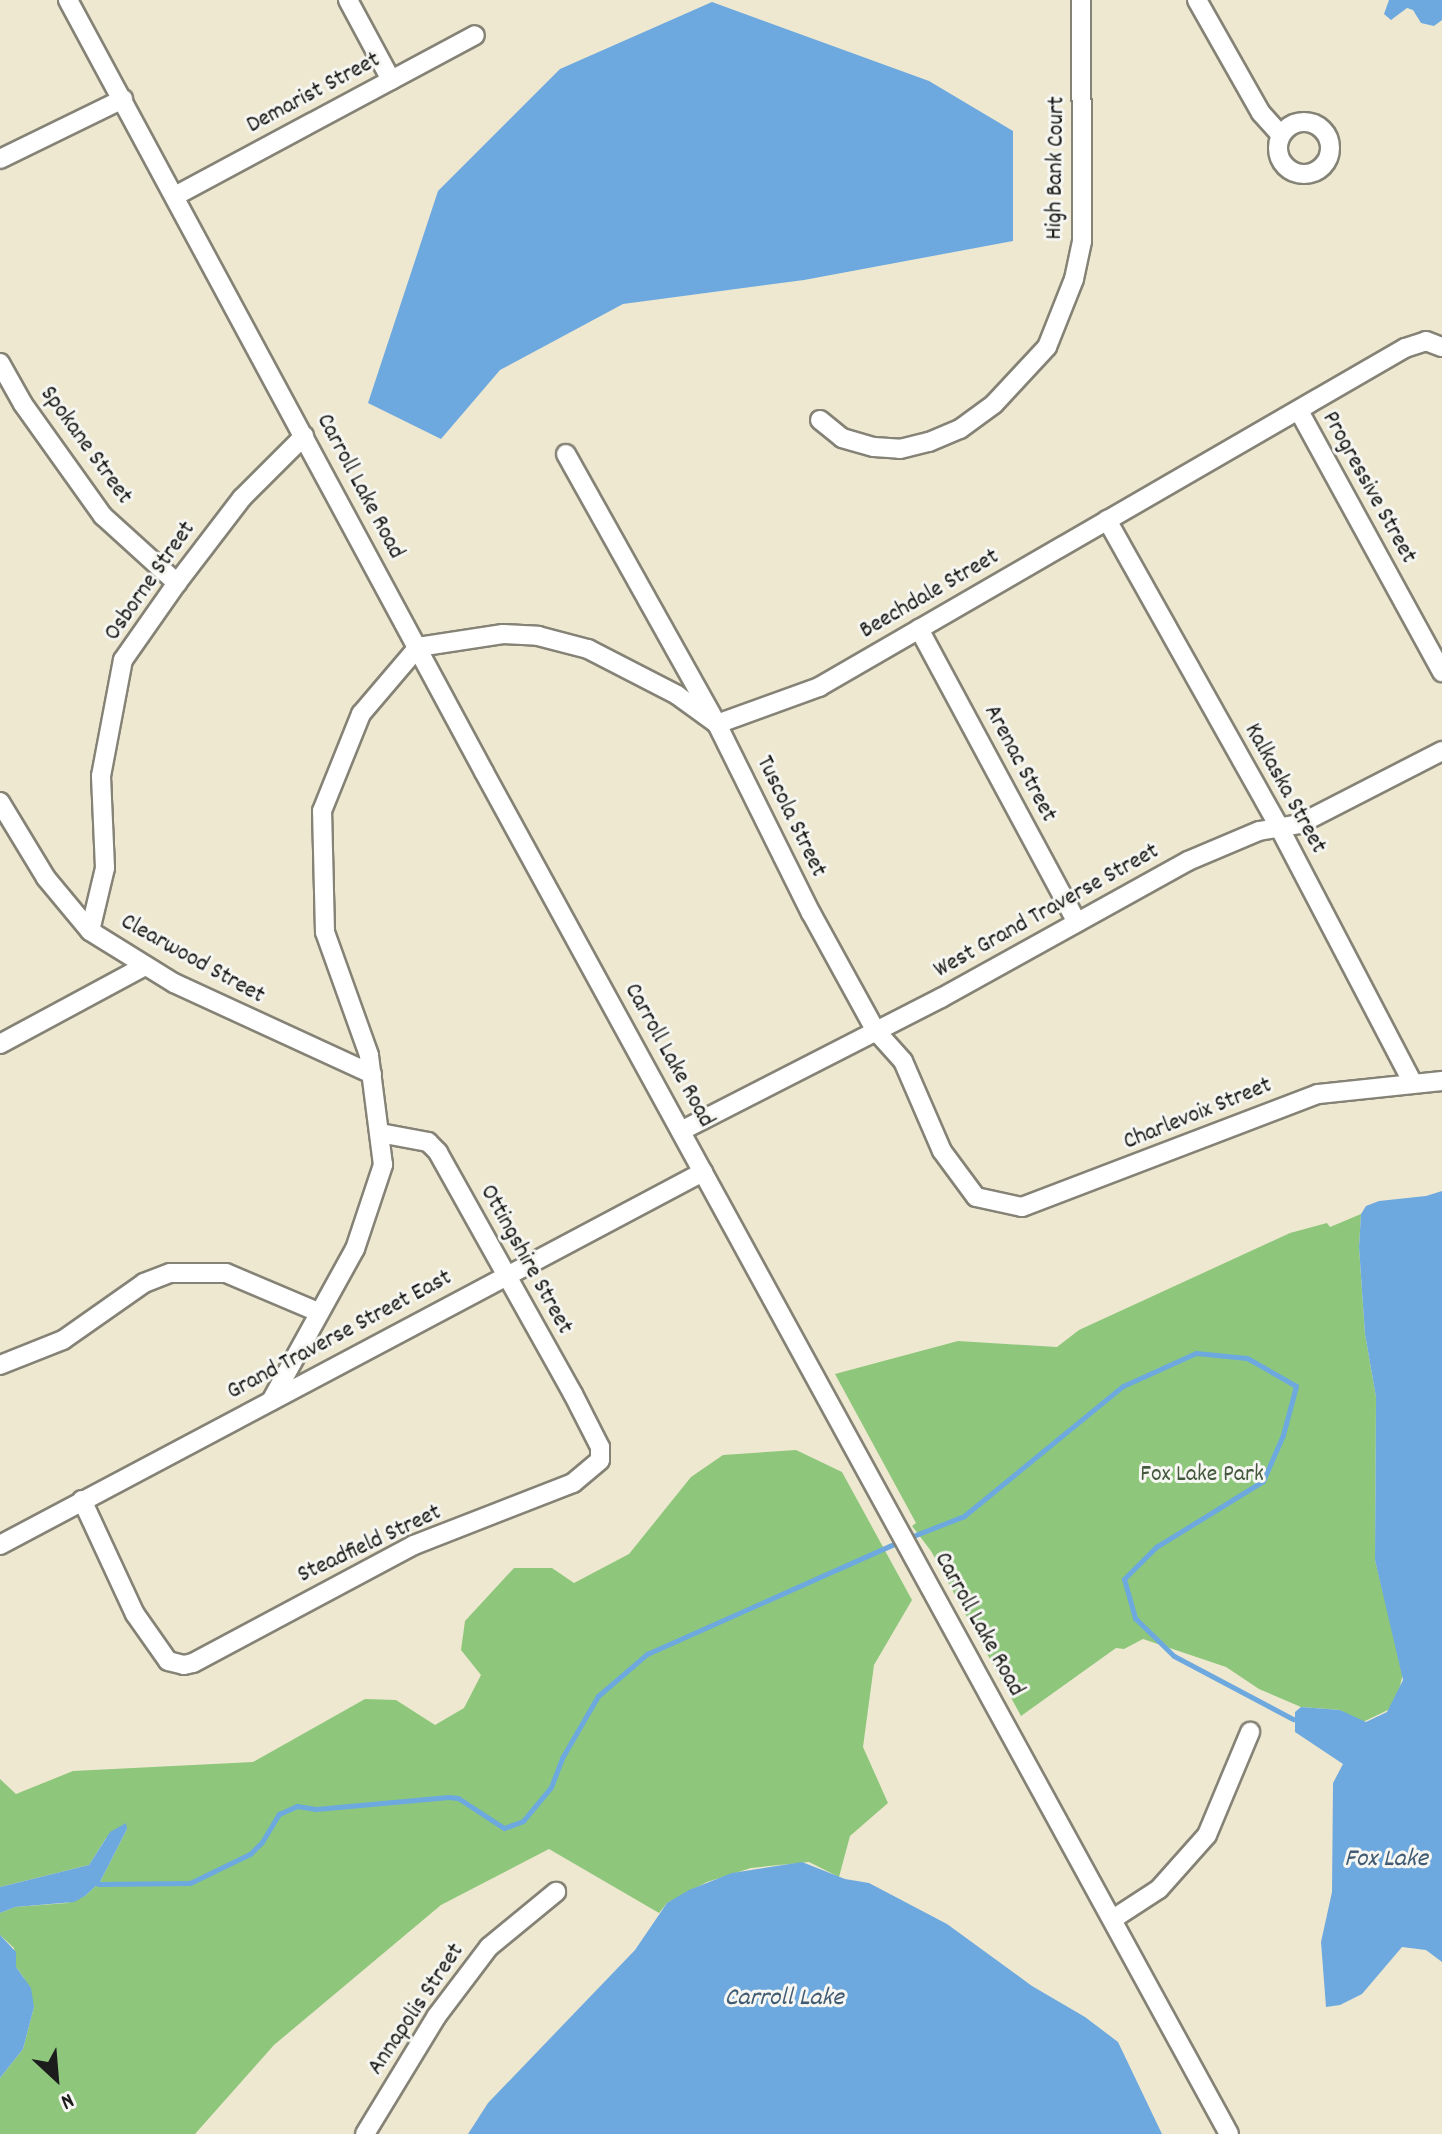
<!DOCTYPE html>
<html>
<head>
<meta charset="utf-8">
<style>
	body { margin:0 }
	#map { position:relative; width:1442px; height:2134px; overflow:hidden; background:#eee8d1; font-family:Dekko,sans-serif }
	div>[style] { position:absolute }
	.green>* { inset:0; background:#8ec77b }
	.water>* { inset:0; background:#6da9de }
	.stream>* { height:5px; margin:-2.5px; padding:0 2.5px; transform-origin:2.5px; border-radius:2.5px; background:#6da9de }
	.roads { filter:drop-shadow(2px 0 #858276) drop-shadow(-2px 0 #858276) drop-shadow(0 2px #858276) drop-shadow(0 -2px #858276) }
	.minor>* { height:18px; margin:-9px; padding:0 9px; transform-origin:9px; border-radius:9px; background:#fff }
	.minor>.ring { margin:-9px; padding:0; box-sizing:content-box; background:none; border:18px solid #fff; border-radius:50% }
	span { translate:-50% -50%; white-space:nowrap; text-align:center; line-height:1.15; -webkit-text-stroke:6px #f6f6f2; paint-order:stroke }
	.street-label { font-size:24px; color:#1c1c1c }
	.park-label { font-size:24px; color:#44583d }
	.water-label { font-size:26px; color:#405b73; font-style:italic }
	.north { position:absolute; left:16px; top:2038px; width:80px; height:80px; -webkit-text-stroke:6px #f6f6f2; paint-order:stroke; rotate:154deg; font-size:22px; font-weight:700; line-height:32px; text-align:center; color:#1c1c1c }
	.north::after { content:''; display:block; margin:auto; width:28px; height:36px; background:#1c1c1c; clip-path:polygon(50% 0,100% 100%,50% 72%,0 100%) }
</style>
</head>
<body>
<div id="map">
	<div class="green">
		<i style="clip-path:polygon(1361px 1214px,1359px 1247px,1365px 1334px,1376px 1397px,1375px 1560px,1403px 1673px,1398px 1695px,1390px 1709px,1361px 1723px,1340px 1710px,1301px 1707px,1259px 1689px,1226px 1667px,1143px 1639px,1124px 1649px,1116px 1648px,1021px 1716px,931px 1551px,912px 1526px,916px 1523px,835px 1374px,958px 1341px,1057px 1347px,1079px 1330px,1290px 1233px,1327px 1223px,1330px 1227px)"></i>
		<i style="clip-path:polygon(796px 1450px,842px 1472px,912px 1600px,874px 1665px,863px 1747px,888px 1803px,850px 1836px,839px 1877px,809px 1862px,751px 1868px,707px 1882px,667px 1903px,659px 1913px,549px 1849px,441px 1905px,274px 2045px,195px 2134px,0 2134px,0 2078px,23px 2049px,34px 2007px,24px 1978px,16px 1967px,14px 1948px,0 1935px,0 1913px,15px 1907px,67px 1903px,85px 1896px,100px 1882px,127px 1829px,106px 1838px,89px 1865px,0 1887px,0 1779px,16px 1794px,73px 1771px,253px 1762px,365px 1699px,396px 1700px,435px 1725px,464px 1708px,481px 1675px,461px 1650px,465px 1621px,514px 1568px,552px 1568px,574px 1583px,629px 1554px,691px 1477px,723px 1455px)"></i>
	</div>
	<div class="water">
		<i style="clip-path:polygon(1389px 0,1442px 0,1442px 20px,1434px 26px,1421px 23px,1413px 10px,1407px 8px,1391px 20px,1384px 14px)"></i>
		<i style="clip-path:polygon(712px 2px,929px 81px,1013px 131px,1013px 241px,804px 280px,623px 304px,500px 370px,441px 439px,368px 403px,438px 191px,560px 69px)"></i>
		<i style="clip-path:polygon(1442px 1191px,1442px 1962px,1426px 1950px,1402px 1947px,1362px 1994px,1340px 2005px,1326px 2007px,1321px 1942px,1332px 1892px,1333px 1783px,1343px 1764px,1295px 1732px,1295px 1712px,1301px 1707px,1340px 1710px,1366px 1722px,1387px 1712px,1403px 1680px,1375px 1560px,1376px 1397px,1365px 1334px,1359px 1247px,1361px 1214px,1366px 1206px,1379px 1201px,1426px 1196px)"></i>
		<i style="clip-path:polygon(126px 1823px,127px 1829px,100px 1882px,85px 1896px,74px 1902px,15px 1907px,0 1913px,0 1887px,89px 1865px,110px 1832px)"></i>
		<i style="clip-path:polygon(802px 1862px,845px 1879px,869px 1883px,947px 1924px,1032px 1986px,1085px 2017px,1118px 2042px,1162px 2134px,468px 2134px,488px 2103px,635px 1950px,667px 1903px,689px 1890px,732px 1873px)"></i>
		<i style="clip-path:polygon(0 1935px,16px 1952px,16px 1967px,31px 1988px,34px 2007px,23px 2049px,0 2078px)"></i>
	</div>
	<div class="stream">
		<i style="left:908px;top:1538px;width:60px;rotate:-21.4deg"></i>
		<i style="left:964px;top:1516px;width:205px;rotate:-39.3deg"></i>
		<i style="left:1123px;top:1386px;width:80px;rotate:-24.3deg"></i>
		<i style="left:1196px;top:1353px;width:51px;rotate:5.6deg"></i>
		<i style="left:1247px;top:1358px;width:56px;rotate:29.7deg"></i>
		<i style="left:1296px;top:1386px;width:51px;rotate:104.9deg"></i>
		<i style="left:1283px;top:1435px;width:50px;rotate:113.5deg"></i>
		<i style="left:1263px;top:1481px;width:126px;rotate:148.3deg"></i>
		<i style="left:1156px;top:1547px;width:45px;rotate:135deg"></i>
		<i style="left:1124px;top:1579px;width:41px;rotate:74.2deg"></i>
		<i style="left:1135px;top:1618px;width:54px;rotate:44.3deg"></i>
		<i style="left:1174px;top:1656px;width:135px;rotate:27.9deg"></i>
		<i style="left:98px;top:1884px;width:92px;rotate:-0.6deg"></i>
		<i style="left:190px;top:1883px;width:67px;rotate:-25.8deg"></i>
		<i style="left:250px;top:1854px;width:17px;rotate:-45deg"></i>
		<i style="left:262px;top:1842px;width:33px;rotate:-59deg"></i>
		<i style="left:279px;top:1814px;width:20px;rotate:-24deg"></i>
		<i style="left:297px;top:1806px;width:19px;rotate:9deg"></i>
		<i style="left:316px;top:1809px;width:133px;rotate:-5.2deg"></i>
		<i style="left:448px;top:1797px;width:10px;rotate:6deg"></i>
		<i style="left:458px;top:1798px;width:55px;rotate:33.1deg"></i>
		<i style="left:504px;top:1828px;width:20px;rotate:-20deg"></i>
		<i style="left:523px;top:1821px;width:44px;rotate:-50.5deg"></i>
		<i style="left:551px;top:1787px;width:31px;rotate:-69deg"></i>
		<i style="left:562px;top:1758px;width:72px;rotate:-59.9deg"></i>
		<i style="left:598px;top:1696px;width:65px;rotate:-40.6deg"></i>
		<i style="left:647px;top:1654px;width:275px;rotate:-24deg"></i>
	</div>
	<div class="roads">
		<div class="minor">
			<i style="left:68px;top:0;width:877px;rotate:61.68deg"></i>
			<i style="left:484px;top:772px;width:1552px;rotate:61.32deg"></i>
			<i style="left:348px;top:0;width:91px;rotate:61.7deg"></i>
			<i style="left:1197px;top:0;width:130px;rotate:60.5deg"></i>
			<i style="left:1261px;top:113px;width:30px;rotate:48deg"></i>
			<i class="ring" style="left:1278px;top:122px;width:34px;height:34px"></i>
			<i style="left:0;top:159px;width:137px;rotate:-26deg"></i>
			<i style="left:175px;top:196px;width:340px;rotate:-28.2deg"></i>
			<i style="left:0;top:363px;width:47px;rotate:60.7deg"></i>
			<i style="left:23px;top:404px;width:138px;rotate:54.5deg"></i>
			<i style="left:103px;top:516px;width:100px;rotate:42.2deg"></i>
			<i style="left:1299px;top:411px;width:298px;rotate:61.3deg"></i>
			<i style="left:820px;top:420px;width:28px;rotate:39deg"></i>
			<i style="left:842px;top:438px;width:33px;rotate:16deg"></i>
			<i style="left:874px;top:447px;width:26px;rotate:4deg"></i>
			<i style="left:900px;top:449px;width:30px;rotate:-14deg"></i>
			<i style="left:929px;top:442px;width:34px;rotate:-23deg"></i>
			<i style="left:960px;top:429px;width:42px;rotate:-36.3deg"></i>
			<i style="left:994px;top:404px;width:78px;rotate:-47.1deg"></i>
			<i style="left:1047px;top:347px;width:73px;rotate:-68.3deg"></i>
			<i style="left:1074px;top:279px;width:39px;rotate:-78deg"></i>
			<i style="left:1082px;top:241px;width:241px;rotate:-90.2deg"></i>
			<i style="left:566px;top:454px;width:309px;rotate:60.8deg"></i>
			<i style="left:717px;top:724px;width:211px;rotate:63.6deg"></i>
			<i style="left:811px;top:913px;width:135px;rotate:61.2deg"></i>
			<i style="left:876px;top:1031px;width:40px;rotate:48deg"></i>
			<i style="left:903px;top:1061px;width:98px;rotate:66.6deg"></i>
			<i style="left:942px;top:1151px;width:57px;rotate:53.5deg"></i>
			<i style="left:976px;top:1197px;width:47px;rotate:12.3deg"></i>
			<i style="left:1022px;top:1207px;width:317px;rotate:-20.9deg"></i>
			<i style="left:1318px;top:1094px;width:125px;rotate:-6deg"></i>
			<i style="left:1107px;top:520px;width:352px;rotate:60.7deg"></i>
			<i style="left:1279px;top:827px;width:289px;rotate:62.4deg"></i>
			<i style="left:919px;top:629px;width:333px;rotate:61.7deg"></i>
			<i style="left:0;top:802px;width:89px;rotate:58.8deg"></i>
			<i style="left:46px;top:878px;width:69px;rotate:50.3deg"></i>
			<i style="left:90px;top:931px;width:99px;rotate:31.8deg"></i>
			<i style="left:174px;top:983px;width:218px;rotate:24.7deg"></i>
			<i style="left:90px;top:931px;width:65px;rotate:-76.6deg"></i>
			<i style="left:105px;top:868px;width:92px;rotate:-92.5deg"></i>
			<i style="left:101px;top:776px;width:118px;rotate:-79.3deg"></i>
			<i style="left:123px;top:660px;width:94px;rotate:-55deg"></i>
			<i style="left:177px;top:583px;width:107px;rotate:-52.6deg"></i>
			<i style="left:242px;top:498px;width:88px;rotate:-45deg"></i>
			<i style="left:0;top:1044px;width:165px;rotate:-28.3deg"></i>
			<i style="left:681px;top:1131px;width:292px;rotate:-27.1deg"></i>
			<i style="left:941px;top:998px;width:282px;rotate:-29deg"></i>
			<i style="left:1188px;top:861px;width:77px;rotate:-22.9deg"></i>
			<i style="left:1259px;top:831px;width:42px;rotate:-9.7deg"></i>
			<i style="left:1300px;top:824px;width:160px;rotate:-27.2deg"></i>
			<i style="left:0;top:1365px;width:68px;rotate:-21.6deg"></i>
			<i style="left:63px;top:1340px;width:99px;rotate:-35.1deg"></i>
			<i style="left:144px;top:1283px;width:28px;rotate:-21deg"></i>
			<i style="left:170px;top:1273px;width:56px"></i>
			<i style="left:226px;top:1273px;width:100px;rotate:23deg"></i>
			<i style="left:271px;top:1401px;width:174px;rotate:-61.1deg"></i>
			<i style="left:355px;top:1249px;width:89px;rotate:-71.6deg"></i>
			<i style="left:383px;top:1165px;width:111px;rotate:-97.3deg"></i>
			<i style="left:369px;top:1055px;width:131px;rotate:-109.7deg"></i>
			<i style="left:325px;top:932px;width:121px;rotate:-91.4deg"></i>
			<i style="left:322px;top:811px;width:105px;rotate:-68.1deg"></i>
			<i style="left:361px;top:714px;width:88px;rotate:-49.6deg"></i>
			<i style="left:418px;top:647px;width:86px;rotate:-8.7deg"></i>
			<i style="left:503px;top:634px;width:35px;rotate:3deg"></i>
			<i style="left:538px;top:636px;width:52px;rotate:14.6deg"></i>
			<i style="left:588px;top:649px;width:100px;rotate:27.3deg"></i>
			<i style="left:677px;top:695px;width:49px;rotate:35.9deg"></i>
			<i style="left:717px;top:724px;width:109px;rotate:-19.9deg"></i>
			<i style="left:819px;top:687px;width:677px;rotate:-30.05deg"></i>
			<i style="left:1405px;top:348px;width:22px;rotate:-18deg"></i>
			<i style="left:1426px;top:341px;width:17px;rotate:21deg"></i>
			<i style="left:82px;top:1500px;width:126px;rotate:65.1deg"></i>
			<i style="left:135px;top:1614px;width:57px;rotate:54.9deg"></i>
			<i style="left:168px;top:1661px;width:16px;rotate:14deg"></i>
			<i style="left:184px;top:1665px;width:9px;rotate:-13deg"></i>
			<i style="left:193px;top:1663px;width:251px;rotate:-28.1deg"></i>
			<i style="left:414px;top:1545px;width:171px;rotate:-21.3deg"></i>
			<i style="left:573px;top:1483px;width:35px;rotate:-40deg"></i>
			<i style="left:600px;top:1460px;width:13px;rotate:-90deg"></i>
			<i style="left:600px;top:1447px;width:59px;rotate:-117deg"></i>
			<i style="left:573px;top:1394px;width:277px;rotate:-119.2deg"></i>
			<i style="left:438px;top:1152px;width:14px;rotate:-135deg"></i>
			<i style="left:428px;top:1142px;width:49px;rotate:-169.4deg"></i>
			<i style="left:0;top:1545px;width:796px;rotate:-27.95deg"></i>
			<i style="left:1113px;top:1919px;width:55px;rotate:-33.1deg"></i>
			<i style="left:1159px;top:1889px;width:72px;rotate:-48.4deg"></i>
			<i style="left:1207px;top:1835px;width:112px;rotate:-67.3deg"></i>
			<i style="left:365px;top:2134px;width:137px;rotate:-58.7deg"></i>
			<i style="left:436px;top:2017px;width:88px;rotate:-52.9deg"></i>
			<i style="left:489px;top:1947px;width:87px;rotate:-39.4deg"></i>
		</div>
	</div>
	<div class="street-label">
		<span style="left:314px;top:94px;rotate:-28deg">Demarist Street</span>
		<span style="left:1057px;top:168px;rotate:-89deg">High Bank Court</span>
		<span style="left:85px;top:446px;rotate:54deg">Spokane Street</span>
		<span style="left:359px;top:487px;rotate:62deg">Carroll Lake Road</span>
		<span style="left:1368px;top:488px;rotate:61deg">Progressive Street</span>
		<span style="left:151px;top:582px;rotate:-55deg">Osborne Street</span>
		<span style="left:930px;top:595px;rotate:-30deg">Beechdale Street</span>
		<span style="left:1019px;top:764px;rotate:62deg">Arenac Street</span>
		<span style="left:1284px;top:789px;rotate:61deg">Kalkaska Street</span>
		<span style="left:790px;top:817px;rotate:64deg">Tuscola Street</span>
		<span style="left:1047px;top:912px;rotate:-29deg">West Grand Traverse Street</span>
		<span style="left:192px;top:960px;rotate:29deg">Clearwood Street</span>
		<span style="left:668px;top:1056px;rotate:61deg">Carroll Lake Road</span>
		<span style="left:1198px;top:1115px;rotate:-22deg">Charlevoix Street</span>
		<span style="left:525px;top:1260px;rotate:61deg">Ottingshire Street</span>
		<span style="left:340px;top:1336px;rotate:-28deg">Grand Traverse Street East</span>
		<span style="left:370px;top:1545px;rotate:-25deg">Steadfield Street</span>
		<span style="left:978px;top:1625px;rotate:61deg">Carroll Lake Road</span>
		<span style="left:417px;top:2010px;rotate:-56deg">Annapolis Street</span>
	</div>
	<div class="park-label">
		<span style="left:1202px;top:1476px">Fox Lake Park</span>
	</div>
	<div class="water-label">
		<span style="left:1386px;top:1860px">Fox Lake</span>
		<span style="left:784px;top:1999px">Carroll Lake</span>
	</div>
	<div class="north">N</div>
</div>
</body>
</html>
